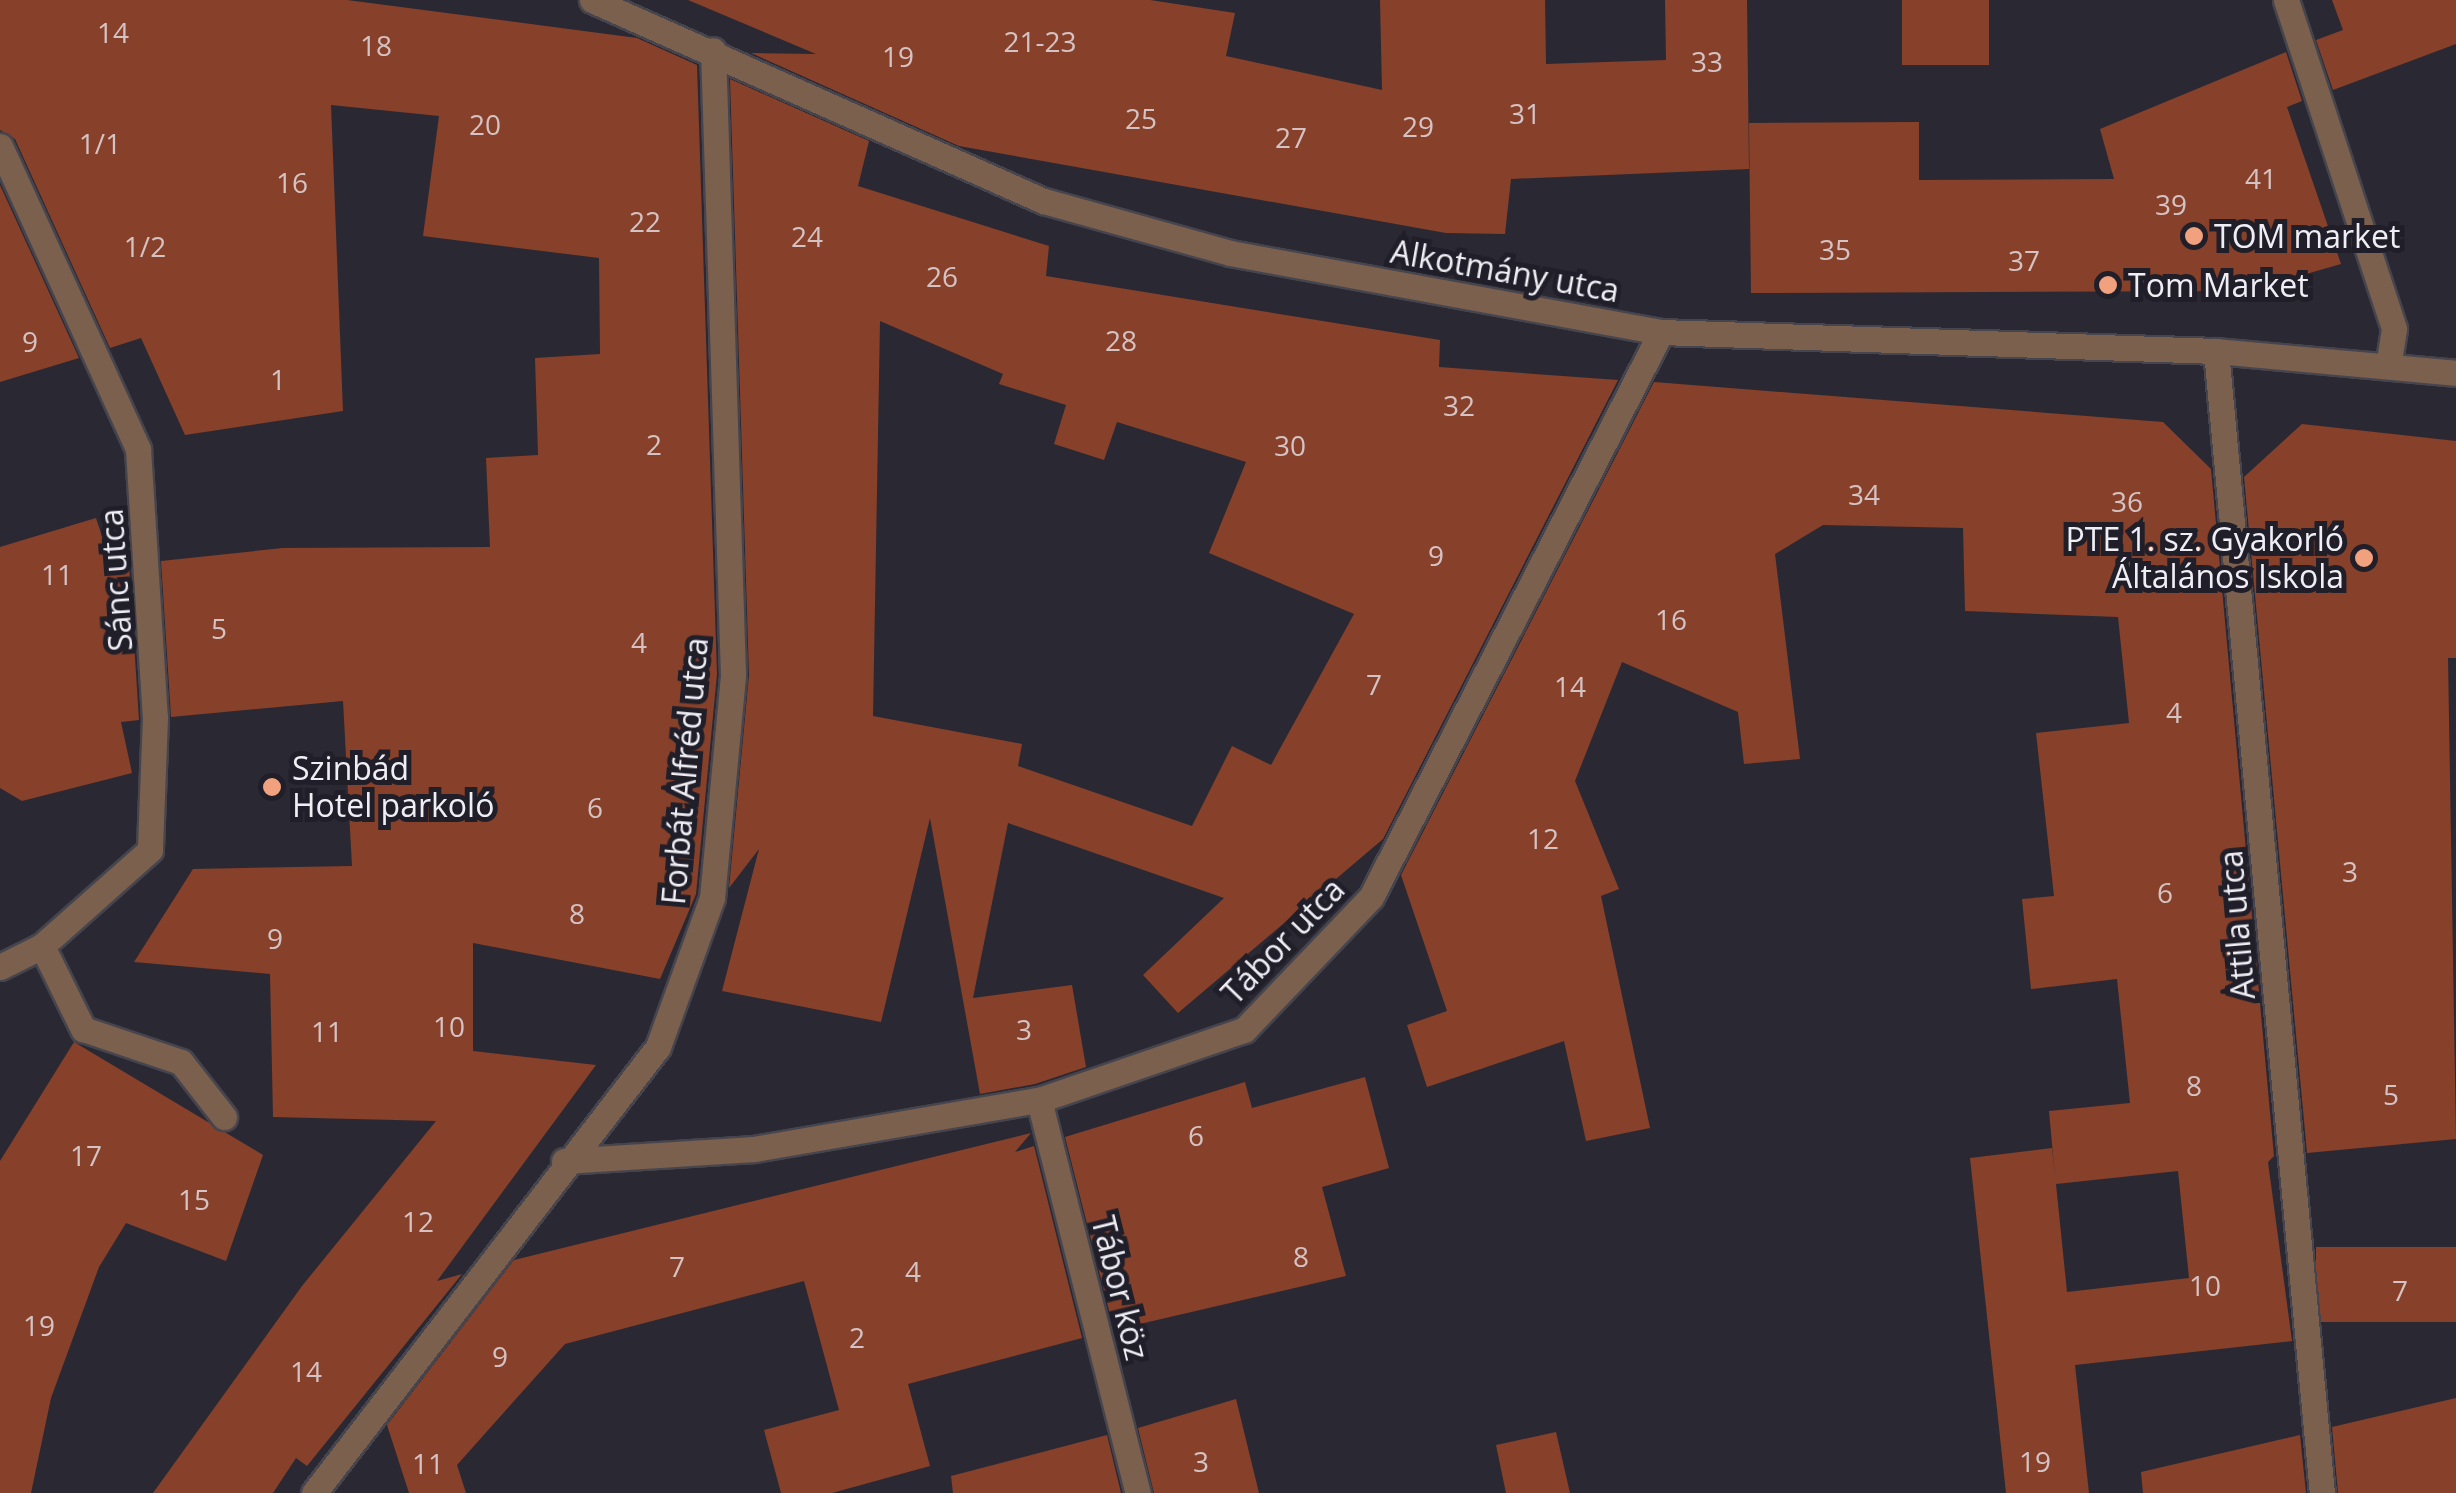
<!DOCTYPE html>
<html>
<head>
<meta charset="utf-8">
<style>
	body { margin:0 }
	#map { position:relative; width:2456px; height:1493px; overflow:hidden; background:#2a2933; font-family:"Open Sans",sans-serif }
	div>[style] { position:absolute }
	.building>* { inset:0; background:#87402a; transform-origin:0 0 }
	.roads { filter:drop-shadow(2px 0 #46454e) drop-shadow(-2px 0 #46454e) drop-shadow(0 2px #46454e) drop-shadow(0 -2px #46454e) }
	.lane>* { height:25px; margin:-12.5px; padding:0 12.5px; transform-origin:12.5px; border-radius:12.5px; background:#7c604e }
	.street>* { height:25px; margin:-12.5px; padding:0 12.5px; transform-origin:12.5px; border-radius:12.5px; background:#7c604e }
	.dots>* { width:28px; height:28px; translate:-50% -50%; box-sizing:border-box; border:5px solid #201f29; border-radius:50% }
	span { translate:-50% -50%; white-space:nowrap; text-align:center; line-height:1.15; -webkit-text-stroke:10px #201f29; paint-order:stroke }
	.number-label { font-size:28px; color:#d5c2c2 }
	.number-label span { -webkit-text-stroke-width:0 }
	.poi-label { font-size:32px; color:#efeef5 }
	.left { translate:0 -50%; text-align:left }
	.right { translate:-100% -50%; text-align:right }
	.street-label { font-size:32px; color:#efeef5 }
</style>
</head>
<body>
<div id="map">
	<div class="building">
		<i style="clip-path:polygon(0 0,347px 0,637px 38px,697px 65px,717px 674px,696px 894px,660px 979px,473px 943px,473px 1051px,596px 1065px,437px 1281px,462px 1274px,307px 1466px,296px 1458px,273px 1493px,153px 1493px,302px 1286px,436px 1121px,273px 1117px,270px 974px,134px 962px,193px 869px,352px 866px,343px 701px,171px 717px,161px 561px,283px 548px,490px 547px,486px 458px,538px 455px,535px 358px,600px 354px,599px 258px,423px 236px,439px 116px,331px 105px,343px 411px,185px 435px,141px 338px,110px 348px,15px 139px,0 130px)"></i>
		<i style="clip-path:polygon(688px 0,1150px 0,1235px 13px,1226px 56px,1382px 90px,1380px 0,1545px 0,1546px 64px,1666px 60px,1665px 0,1747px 0,1749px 169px,1511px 179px,1505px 234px,1446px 233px,959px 146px,751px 53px,816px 54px)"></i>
		<i style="left:1902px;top:0;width:87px;height:65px"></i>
		<i style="clip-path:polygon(2332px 0,2456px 0,2456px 44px,2333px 90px,2316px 40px,2343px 30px)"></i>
		<i style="clip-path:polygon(2286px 52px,2302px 101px,2287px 107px,2341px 264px,2246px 291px,1751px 293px,1749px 123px,1919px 122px,1919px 180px,2114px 179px,2100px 129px)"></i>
		<i style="clip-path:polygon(evenodd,730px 79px,869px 141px,858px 186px,1049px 246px,1046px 276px,1440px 340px,1439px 367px,1618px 380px,1383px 839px,1178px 1013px,1143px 975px,1224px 898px,1008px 823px,973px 998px,1072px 985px,1086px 1067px,1035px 1084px,980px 1094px,930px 818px,881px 1022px,722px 991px,759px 849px,729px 888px,749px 675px,730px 79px,880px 321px,1003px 374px,999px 384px,1066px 405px,1054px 444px,1104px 460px,1117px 422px,1246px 462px,1209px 553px,1354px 614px,1271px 765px,1232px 746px,1192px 826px,1018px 766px,1022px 744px,873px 716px,880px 321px)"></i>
		<i style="clip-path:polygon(0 185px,79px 358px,0 382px)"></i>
		<i style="clip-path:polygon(evenodd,1654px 382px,2163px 422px,2211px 469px,2274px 1156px,2268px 1162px,2292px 1341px,2075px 1365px,2089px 1493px,2006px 1493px,1970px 1158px,2052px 1148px,2055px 1177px,2049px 1111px,2130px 1103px,2117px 979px,2031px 989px,2022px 899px,2054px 896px,2036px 733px,2129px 723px,2118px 617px,1965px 611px,1963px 528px,1823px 525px,1775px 554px,1800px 759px,1744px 764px,1738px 712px,1622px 662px,1575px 781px,1619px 889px,1601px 896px,1650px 1128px,1586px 1141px,1564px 1041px,1427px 1087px,1407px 1025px,1447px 1011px,1401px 875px,1654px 382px,2178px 1171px,2189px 1278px,2067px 1292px,2056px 1184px,2178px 1171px)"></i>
		<i style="clip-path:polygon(2302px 424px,2456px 441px,2456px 658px,2448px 658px,2456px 1139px,2307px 1153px,2244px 477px)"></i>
		<i style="clip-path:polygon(96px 518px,112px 567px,129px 565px,139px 720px,121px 722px,132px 773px,22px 801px,0 788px,0 547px)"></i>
		<i style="clip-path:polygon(74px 1042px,263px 1155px,226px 1261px,126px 1223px,99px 1267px,51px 1398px,31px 1493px,0 1493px,0 1161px)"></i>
		<i style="clip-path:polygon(1365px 1077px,1389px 1168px,1322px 1187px,1346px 1276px,1114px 1330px,1065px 1137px,1245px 1082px,1252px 1108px)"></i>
		<i style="clip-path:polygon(1031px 1133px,1015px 1152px,1034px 1146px,1082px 1338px,908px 1384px,930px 1466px,832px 1493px,781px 1493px,764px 1430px,839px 1410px,804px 1281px,565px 1344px,457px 1465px,466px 1493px,409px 1493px,387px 1425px,514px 1260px)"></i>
		<i style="left:2456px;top:1247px;width:75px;height:140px;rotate:90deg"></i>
		<i style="clip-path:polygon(2456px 1398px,2456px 1493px,2338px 1493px,2332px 1427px)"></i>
		<i style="clip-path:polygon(1236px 1399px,1259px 1493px,1154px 1493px,1138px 1428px)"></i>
		<i style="clip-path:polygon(1556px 1432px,1570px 1493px,1506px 1493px,1496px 1445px)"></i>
		<i style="clip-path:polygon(1107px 1435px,1121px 1493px,953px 1493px,951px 1476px)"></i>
		<i style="clip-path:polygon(2300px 1435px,2306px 1493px,2143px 1493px,2141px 1472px)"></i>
	</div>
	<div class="roads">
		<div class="lane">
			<i style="left:42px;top:946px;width:93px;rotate:63.7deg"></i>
			<i style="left:83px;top:1029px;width:103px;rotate:18.6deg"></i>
			<i style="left:181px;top:1062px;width:70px;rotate:52deg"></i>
		</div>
		<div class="street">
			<i style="left:592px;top:0;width:495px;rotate:24deg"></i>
			<i style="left:1044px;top:201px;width:193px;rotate:15.6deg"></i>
			<i style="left:1230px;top:253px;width:438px;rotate:10.4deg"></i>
			<i style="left:1661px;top:332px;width:555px;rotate:1.96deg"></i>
			<i style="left:2216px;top:351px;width:241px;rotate:5.2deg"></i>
			<i style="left:2286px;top:0;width:346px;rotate:71.8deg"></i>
			<i style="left:2394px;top:329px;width:36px;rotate:99deg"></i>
			<i style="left:0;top:146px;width:333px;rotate:65.5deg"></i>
			<i style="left:138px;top:449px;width:269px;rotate:86.4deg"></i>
			<i style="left:155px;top:717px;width:133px;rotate:92.2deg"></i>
			<i style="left:150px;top:850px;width:144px;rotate:138.4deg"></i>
			<i style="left:42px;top:946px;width:47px;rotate:153.4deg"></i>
			<i style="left:2216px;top:351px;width:1147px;rotate:84.7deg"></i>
			<i style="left:1039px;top:1100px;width:405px;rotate:75.9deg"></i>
			<i style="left:564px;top:1161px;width:190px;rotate:-3.6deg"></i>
			<i style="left:754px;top:1149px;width:289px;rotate:-9.8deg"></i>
			<i style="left:1039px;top:1100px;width:217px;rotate:-18.9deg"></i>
			<i style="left:1244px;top:1030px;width:184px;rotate:-46.3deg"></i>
			<i style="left:1371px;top:897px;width:635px;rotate:-62.83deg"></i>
			<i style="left:314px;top:1493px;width:563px;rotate:-52.36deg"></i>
			<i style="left:658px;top:1047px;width:158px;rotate:-70.1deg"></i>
			<i style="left:712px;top:898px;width:224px;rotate:-84.6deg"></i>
			<i style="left:733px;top:675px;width:625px;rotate:-91.83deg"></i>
		</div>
	</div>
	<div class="dots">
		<i style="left:2194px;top:236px;background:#f1a17d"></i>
		<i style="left:2108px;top:285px;background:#f1a17d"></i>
		<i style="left:2364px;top:558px;background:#f1a17d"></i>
		<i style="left:272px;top:787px;background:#f1a17d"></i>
	</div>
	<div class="number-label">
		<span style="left:113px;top:32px">14</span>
		<span style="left:1040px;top:41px">21-23</span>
		<span style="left:376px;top:45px">18</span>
		<span style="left:898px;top:56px">19</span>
		<span style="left:1707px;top:61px">33</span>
		<span style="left:1525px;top:113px">31</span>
		<span style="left:1141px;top:118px">25</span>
		<span style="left:485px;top:124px">20</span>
		<span style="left:1418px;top:126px">29</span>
		<span style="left:1291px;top:137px">27</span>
		<span style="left:100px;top:143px">1/1</span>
		<span style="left:2261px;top:178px">41</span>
		<span style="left:292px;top:182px">16</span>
		<span style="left:2171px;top:204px">39</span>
		<span style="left:645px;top:221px">22</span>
		<span style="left:807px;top:236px">24</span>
		<span style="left:145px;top:246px">1/2</span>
		<span style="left:1835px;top:249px">35</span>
		<span style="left:2024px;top:260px">37</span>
		<span style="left:942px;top:276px">26</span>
		<span style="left:1121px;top:340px">28</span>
		<span style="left:30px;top:341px">9</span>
		<span style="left:278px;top:379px">1</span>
		<span style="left:1459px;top:405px">32</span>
		<span style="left:654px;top:444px">2</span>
		<span style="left:1290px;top:445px">30</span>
		<span style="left:1864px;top:494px">34</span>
		<span style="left:2127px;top:501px">36</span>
		<span style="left:1436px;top:555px">9</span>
		<span style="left:57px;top:574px">11</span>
		<span style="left:1671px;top:619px">16</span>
		<span style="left:219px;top:628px">5</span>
		<span style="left:639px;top:642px">4</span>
		<span style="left:1374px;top:684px">7</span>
		<span style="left:1570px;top:686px">14</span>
		<span style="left:2174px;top:712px">4</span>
		<span style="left:595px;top:807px">6</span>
		<span style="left:1543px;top:838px">12</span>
		<span style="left:2350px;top:871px">3</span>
		<span style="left:2165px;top:892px">6</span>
		<span style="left:577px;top:913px">8</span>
		<span style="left:275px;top:938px">9</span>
		<span style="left:449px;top:1026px">10</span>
		<span style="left:1024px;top:1029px">3</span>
		<span style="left:327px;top:1031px">11</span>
		<span style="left:2194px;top:1085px">8</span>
		<span style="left:2391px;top:1094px">5</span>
		<span style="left:1196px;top:1135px">6</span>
		<span style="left:86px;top:1155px">17</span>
		<span style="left:194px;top:1199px">15</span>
		<span style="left:418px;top:1221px">12</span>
		<span style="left:1301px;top:1256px">8</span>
		<span style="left:677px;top:1266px">7</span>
		<span style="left:913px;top:1271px">4</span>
		<span style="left:2205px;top:1285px">10</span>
		<span style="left:2400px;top:1290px">7</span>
		<span style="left:39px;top:1325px">19</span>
		<span style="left:857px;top:1337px">2</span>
		<span style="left:500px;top:1356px">9</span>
		<span style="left:306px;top:1371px">14</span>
		<span style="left:1201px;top:1461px">3</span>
		<span style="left:2035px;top:1461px">19</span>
		<span style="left:428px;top:1463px">11</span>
	</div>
	<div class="poi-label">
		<span class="left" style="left:2214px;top:236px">TOM market</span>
		<span class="left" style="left:2128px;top:285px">Tom Market</span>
		<span class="right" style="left:2344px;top:558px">PTE 1. sz. Gyakorló<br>Általános Iskola</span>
		<span class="left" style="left:292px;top:787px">Szinbád<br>Hotel parkoló</span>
	</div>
	<div class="street-label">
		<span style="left:1505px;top:271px;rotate:10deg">Alkotmány utca</span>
		<span style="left:116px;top:580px;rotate:-94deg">Sánc utca</span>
		<span style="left:685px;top:771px;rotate:-85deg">Forbát Alfréd utca</span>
		<span style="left:2237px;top:925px;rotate:-95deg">Attila utca</span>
		<span style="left:1283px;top:941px;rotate:-46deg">Tábor utca</span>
		<span style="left:1120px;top:1288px;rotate:76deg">Tábor köz</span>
	</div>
</div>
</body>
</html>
